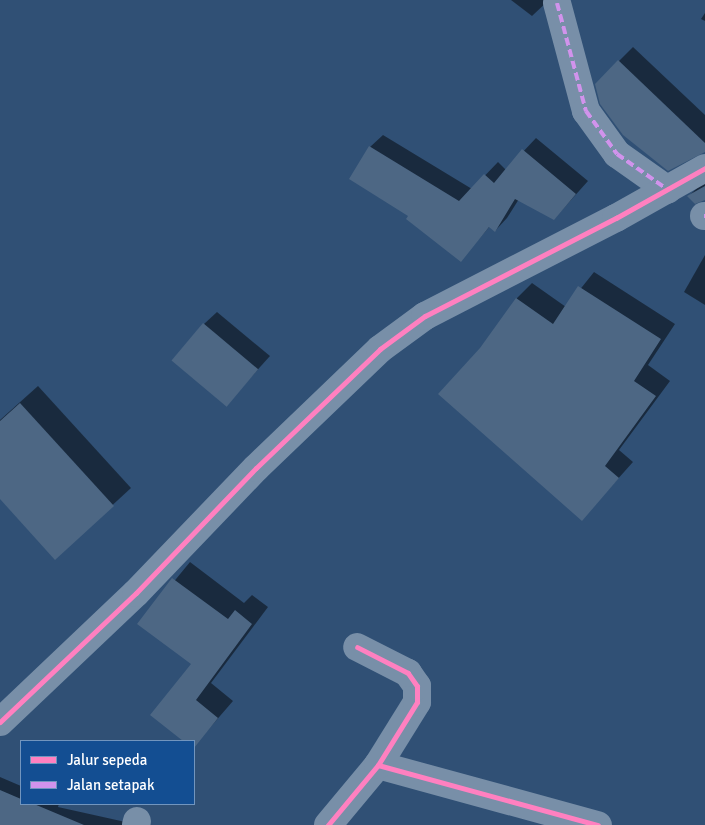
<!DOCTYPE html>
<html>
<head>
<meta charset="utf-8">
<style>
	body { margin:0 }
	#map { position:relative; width:705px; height:825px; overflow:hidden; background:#305075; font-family:Signika,sans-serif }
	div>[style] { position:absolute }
	.shadow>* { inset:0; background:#0007 }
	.building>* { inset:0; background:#4d6784; transform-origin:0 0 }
	.minor>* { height:28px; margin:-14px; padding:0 14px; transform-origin:14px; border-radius:14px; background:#788fa8 }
	.quiet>* { height:4px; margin-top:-2px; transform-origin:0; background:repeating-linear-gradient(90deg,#d193ec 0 8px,transparent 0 12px) }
	.cycleway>* { height:5px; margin:-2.5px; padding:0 2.5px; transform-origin:2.5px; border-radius:2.5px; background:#ff80c0 }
	span { translate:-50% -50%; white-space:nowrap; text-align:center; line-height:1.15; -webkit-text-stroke:4.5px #134e92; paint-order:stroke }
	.legend { position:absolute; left:20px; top:740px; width:175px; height:65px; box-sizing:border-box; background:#134e92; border:1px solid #7195be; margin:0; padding:6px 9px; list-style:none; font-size:15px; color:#fff }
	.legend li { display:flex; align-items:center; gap:10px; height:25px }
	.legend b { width:25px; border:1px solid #7195be }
</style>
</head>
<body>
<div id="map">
	<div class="shadow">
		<i style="clip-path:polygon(511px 0,549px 0,532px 16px)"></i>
		<i style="clip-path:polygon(705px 13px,705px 21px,701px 19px)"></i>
		<i style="clip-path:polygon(633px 47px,705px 115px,705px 151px,596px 84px)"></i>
		<i style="clip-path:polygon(383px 135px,472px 189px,498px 162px,506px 170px,536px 138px,588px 181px,554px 219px,519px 199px,507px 218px,495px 231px,490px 226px,461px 260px,410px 216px,370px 147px)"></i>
		<i style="clip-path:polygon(705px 181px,705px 199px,689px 196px,703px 182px)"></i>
		<i style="clip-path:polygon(705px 255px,705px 305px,684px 292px)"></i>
		<i style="clip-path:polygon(594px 272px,675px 324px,648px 365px,670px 381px,619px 450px,633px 462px,582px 519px,481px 349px,517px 298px,532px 283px,566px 307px)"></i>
		<i style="clip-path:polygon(217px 312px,270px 356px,226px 405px,204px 324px)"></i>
		<i style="clip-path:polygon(38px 386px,131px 488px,55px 558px,0 497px,0 420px)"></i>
		<i style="clip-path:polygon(190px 562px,244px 603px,252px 595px,268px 607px,211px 683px,233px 701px,194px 746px,194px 741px,185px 741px,152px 715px,193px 664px,139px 624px)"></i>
		<i style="clip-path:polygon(0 777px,21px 786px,21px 804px,59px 804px,58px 807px,139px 825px,0 825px)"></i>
	</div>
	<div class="building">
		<i style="clip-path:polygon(618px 60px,705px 143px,705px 152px,668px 171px,623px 135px,600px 104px,595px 84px)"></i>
		<i style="clip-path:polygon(369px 146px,459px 201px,484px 174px,494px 183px,522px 149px,576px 194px,554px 220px,515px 199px,495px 232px,489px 227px,461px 262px,406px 219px,408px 216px,349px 179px)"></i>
		<i style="clip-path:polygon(705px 186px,705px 200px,695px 204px,687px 196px)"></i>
		<i style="clip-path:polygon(578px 286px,661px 339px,634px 381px,656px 396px,605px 466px,619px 478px,582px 521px,438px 394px,480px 348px,516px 298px,553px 324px)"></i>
		<i style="left:203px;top:323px;width:72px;height:49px;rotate:40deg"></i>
		<i style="clip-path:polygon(20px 403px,114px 506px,55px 560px,0 499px,0 421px)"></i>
		<i style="clip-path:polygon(172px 578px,228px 619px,235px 610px,252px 624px,196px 700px,218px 718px,194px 748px,194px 741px,183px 741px,150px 715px,191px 664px,137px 624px)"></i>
		<i style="clip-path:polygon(0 790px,21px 799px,21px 804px,34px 804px,84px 825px,0 825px)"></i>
	</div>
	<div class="minor">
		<i style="left:557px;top:3px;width:112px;rotate:75deg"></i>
		<i style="left:586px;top:111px;width:53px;rotate:54.2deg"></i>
		<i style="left:617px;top:154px;width:62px;rotate:35.2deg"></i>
		<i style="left:704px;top:216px;width:1px"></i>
		<i style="left:0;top:722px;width:187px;rotate:-43.5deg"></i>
		<i style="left:136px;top:593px;width:173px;rotate:-46.2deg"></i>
		<i style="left:256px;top:468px;width:172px;rotate:-43.8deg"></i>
		<i style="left:380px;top:349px;width:56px;rotate:-36.3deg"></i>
		<i style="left:425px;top:316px;width:215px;rotate:-27.2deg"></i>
		<i style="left:616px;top:218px;width:102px;rotate:-29.3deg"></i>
		<i style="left:378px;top:765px;width:228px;rotate:15.3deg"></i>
		<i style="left:136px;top:825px;width:4px;rotate:-76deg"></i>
		<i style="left:328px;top:825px;width:78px;rotate:-50.2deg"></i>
		<i style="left:378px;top:765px;width:74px;rotate:-58.2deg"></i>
		<i style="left:417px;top:702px;width:16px;rotate:-90deg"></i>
		<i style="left:417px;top:686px;width:16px;rotate:-125deg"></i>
		<i style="left:408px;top:673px;width:57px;rotate:-153deg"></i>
	</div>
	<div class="quiet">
		<i style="left:557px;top:3px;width:112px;rotate:75deg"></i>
		<i style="left:586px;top:111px;width:53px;rotate:54.2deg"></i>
		<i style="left:617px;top:154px;width:62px;rotate:35.2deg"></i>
		<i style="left:704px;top:216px;width:1px"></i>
	</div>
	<div class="cycleway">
		<i style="left:0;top:722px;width:187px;rotate:-43.5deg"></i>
		<i style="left:136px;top:593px;width:173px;rotate:-46.2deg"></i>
		<i style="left:256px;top:468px;width:172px;rotate:-43.8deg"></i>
		<i style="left:380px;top:349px;width:56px;rotate:-36.3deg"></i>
		<i style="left:425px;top:316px;width:215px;rotate:-27.2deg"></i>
		<i style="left:616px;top:218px;width:102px;rotate:-29.3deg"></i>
		<i style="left:378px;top:765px;width:228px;rotate:15.3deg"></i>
		<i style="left:328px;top:825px;width:78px;rotate:-50.2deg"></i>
		<i style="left:378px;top:765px;width:74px;rotate:-58.2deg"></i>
		<i style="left:417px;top:702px;width:16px;rotate:-90deg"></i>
		<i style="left:417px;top:686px;width:16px;rotate:-125deg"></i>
		<i style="left:408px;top:673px;width:57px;rotate:-153deg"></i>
	</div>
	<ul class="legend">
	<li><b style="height:6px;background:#ff80c0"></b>Jalur sepeda</li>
	<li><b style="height:6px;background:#d193ec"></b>Jalan setapak</li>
	</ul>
</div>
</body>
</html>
